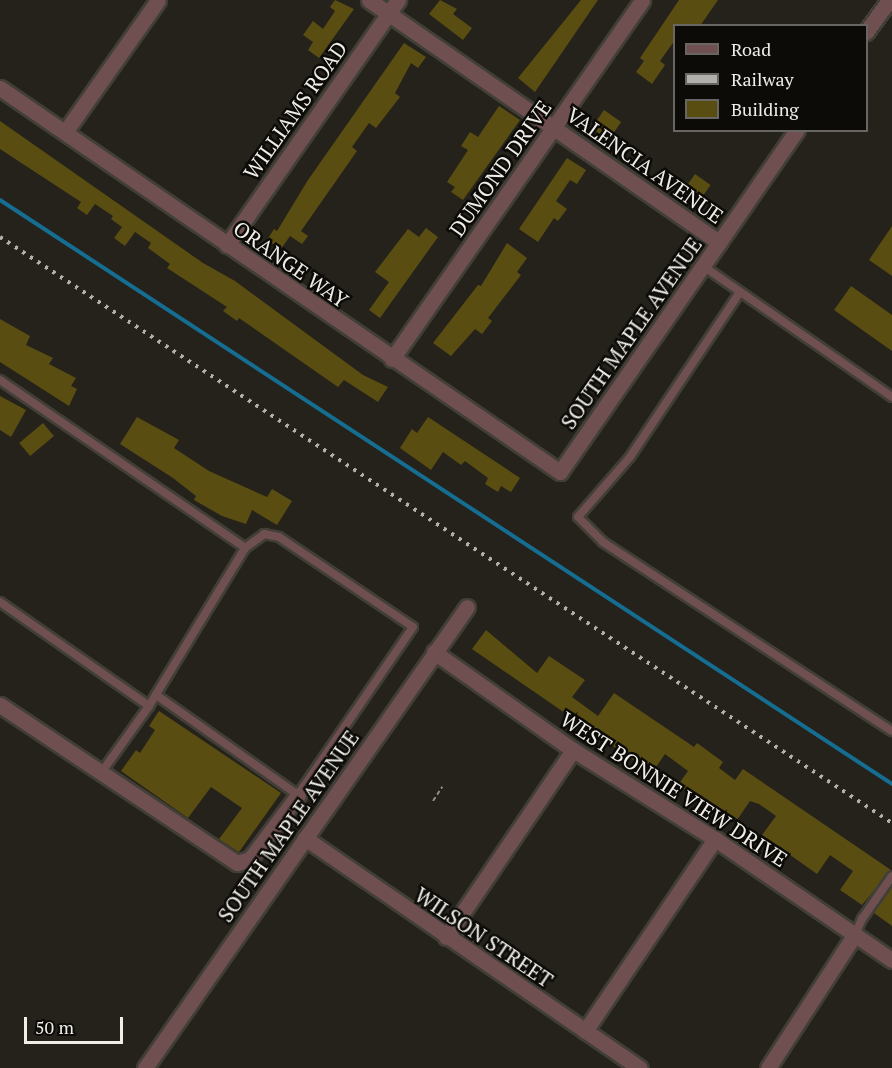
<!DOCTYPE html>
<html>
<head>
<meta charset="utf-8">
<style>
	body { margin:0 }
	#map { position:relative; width:892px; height:1068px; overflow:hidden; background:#24221a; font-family:"PT Serif",serif }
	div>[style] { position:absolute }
	.stream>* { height:4px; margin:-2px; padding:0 2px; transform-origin:2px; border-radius:2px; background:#156d92 }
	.building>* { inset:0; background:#5a4d12; transform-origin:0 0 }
	.path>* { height:2px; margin-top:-1px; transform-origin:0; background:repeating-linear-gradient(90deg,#8f8d87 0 4.5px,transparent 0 7.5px) }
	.roads { filter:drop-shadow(2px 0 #413f37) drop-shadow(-2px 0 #413f37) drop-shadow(0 2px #413f37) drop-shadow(0 -2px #413f37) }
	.service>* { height:8px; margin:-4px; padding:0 4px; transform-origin:4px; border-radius:4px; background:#6f4f50 }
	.minor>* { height:15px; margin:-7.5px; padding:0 7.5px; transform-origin:7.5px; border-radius:7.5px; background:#6f4f50 }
	.rail>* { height:4px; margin-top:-2px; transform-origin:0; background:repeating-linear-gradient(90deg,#b2b0aa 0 3px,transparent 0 9px) }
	span { translate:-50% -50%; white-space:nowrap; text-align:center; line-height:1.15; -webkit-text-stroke:5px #0c0b08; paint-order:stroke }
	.street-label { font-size:21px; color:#f0eee9 }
	.legend { position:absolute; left:673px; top:24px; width:195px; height:108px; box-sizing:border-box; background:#0c0b08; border:2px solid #676662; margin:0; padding:8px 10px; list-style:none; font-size:18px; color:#f0eee9 }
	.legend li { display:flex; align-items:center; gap:12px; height:30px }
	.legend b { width:30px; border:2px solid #676662 }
	.scale { position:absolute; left:24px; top:1017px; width:99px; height:27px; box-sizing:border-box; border:3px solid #f0eee9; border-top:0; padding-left:8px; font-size:18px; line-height:21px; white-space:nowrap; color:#f0eee9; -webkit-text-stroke:4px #0c0b08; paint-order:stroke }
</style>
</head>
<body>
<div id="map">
	<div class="stream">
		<i style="left:0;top:200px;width:1066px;rotate:33.21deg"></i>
	</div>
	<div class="building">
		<i style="clip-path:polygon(335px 0,354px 9px,319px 58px,308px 50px,313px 42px,303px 35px,313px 21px,323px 29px,335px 11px,330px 7px)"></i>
		<i style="clip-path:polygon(440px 0,457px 9px,453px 14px,472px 28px,463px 40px,429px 14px)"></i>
		<i style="clip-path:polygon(581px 0,598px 0,535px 92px,518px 78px)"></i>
		<i style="clip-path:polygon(679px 0,718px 0,700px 26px,675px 26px,675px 40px,660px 61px,665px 65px,652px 84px,636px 72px,644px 61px,640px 58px)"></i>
		<i style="clip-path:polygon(404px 43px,426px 57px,418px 68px,411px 63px,395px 93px,400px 97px,376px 128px,369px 123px,352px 147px,357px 151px,301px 231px,308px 236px,302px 244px,290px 236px,281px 249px,267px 240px,274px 229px,277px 231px,308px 180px)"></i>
		<i style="clip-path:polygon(499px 106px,520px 120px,463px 200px,451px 192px,455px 187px,447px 182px,468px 150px,461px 146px,470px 132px,478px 137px)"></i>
		<i style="left:604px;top:110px;width:21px;height:22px;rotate:35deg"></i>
		<i style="clip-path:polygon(0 121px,203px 263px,235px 281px,363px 375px,388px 387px,378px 402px,344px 380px,338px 387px,239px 318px,237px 321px,223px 311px,227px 307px,167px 268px,170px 264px,148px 248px,151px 243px,135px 232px,125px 246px,114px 238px,122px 227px,111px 219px,113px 216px,95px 204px,87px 215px,77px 208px,81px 202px,0 149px)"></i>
		<i style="clip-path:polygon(567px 158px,586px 170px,577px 184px,570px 180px,556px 201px,567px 209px,558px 221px,554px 218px,538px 242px,519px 229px)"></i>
		<i style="left:695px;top:174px;width:19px;height:22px;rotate:35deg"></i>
		<i style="clip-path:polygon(892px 226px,892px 276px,869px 260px)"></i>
		<i style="clip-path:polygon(426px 228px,438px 237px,380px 318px,369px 310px,389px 282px,375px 272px,408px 229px,419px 237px)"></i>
		<i style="clip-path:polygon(507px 243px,527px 258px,517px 272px,521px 275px,488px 318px,492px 321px,482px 334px,475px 329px,451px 356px,433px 343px,478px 285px,481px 286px)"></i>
		<i style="clip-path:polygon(851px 286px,892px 315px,892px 351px,834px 310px)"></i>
		<i style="clip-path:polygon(0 319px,30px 336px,26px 345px,53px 358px,49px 364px,76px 378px,71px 386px,77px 389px,69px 406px,0 362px)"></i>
		<i style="clip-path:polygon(0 396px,26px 410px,11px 437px,0 430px)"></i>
		<i style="clip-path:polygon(137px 417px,179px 440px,174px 448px,209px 471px,267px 497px,272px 489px,292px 501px,277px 525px,252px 510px,246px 524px,222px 516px,194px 500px,196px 496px,173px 478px,120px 444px)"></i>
		<i style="clip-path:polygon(428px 417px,520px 478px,511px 492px,501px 486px,498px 492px,485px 484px,488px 478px,465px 461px,461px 465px,443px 452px,431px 470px,400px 448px,412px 429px,417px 433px)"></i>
		<i style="left:43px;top:423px;width:17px;height:31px;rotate:50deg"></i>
		<i style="clip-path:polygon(486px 630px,537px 673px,549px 656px,585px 680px,572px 697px,598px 716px,614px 693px,694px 747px,697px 743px,723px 762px,719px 768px,735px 780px,743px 769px,891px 870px,862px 905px,840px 890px,853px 871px,830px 855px,817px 874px,762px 835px,776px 816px,759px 804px,750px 801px,737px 820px,703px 797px,700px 801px,678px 785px,688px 771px,665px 754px,652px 773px,472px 649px)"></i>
		<i style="clip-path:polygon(159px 711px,281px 793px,239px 852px,219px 839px,242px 808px,211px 787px,188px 818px,121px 771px,136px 750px,140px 753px,155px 730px,149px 726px)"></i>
		<i style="clip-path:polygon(892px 886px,892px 926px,874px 913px)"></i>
	</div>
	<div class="path">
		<i style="left:433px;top:801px;width:17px;rotate:-57deg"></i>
	</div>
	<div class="roads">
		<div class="service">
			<i style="left:703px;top:266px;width:230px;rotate:34.7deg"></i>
			<i style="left:740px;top:292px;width:198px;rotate:123.7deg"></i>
			<i style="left:630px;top:457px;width:79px;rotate:130.9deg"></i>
			<i style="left:578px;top:517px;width:35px;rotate:45deg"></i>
			<i style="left:603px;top:542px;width:345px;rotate:33.2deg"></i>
			<i style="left:0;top:380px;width:297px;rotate:34.4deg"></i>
			<i style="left:0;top:602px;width:182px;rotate:34.9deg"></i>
			<i style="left:101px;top:773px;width:82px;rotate:-54.4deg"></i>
			<i style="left:149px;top:706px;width:185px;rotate:-58.7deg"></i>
			<i style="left:245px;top:548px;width:24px;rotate:-36deg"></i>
			<i style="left:264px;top:534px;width:15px;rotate:11deg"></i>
			<i style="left:279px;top:537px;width:161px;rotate:33.9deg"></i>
			<i style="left:413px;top:627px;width:204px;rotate:124.4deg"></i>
			<i style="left:298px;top:795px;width:174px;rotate:-144.8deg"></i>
			<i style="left:855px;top:934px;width:17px;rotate:-65deg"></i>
			<i style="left:862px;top:919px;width:52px;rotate:-55.1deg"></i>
		</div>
		<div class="minor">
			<i style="left:369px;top:0;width:426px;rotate:34.7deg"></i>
			<i style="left:866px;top:32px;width:39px;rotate:-54deg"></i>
			<i style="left:0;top:88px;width:679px;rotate:34.44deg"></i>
			<i style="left:560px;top:472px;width:416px;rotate:-55.3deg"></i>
			<i style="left:65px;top:132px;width:161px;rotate:-54.8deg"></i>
			<i style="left:227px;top:245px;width:299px;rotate:-55.1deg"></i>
			<i style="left:392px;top:359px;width:437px;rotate:-55.1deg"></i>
			<i style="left:434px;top:652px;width:170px;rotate:35.2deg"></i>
			<i style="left:573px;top:750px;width:168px;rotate:32.1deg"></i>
			<i style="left:715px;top:839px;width:214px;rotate:34.4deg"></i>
			<i style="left:0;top:705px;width:285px;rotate:33.7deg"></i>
			<i style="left:237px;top:863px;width:14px;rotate:-17deg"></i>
			<i style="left:250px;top:859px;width:80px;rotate:-53.1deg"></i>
			<i style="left:305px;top:838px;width:406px;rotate:34.5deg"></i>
			<i style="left:446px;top:937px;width:226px;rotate:-55.8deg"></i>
			<i style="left:585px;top:1031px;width:232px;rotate:-55.9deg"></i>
			<i style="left:145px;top:1068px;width:562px;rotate:-55.07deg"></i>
			<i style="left:768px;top:1068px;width:160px;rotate:-57deg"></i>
		</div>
	</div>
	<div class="rail">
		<i style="left:0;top:237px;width:1067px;rotate:33.3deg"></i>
	</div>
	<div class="street-label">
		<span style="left:295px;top:110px;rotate:-55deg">WILLIAMS ROAD</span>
		<span style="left:645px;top:165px;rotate:35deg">VALENCIA AVENUE</span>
		<span style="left:500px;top:168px;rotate:-55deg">DUMOND DRIVE</span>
		<span style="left:291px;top:264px;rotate:35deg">ORANGE WAY</span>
		<span style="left:631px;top:333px;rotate:-55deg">SOUTH MAPLE AVENUE</span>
		<span style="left:674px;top:789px;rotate:33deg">WEST BONNIE VIEW DRIVE</span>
		<span style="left:288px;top:826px;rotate:-55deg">SOUTH MAPLE AVENUE</span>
		<span style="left:484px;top:937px;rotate:34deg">WILSON STREET</span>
	</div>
	<ul class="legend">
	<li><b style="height:8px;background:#6f4f50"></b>Road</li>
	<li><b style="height:8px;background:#b2b0aa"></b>Railway</li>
	<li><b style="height:16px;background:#5a4d12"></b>Building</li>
	</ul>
	<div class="scale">50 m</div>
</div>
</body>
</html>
